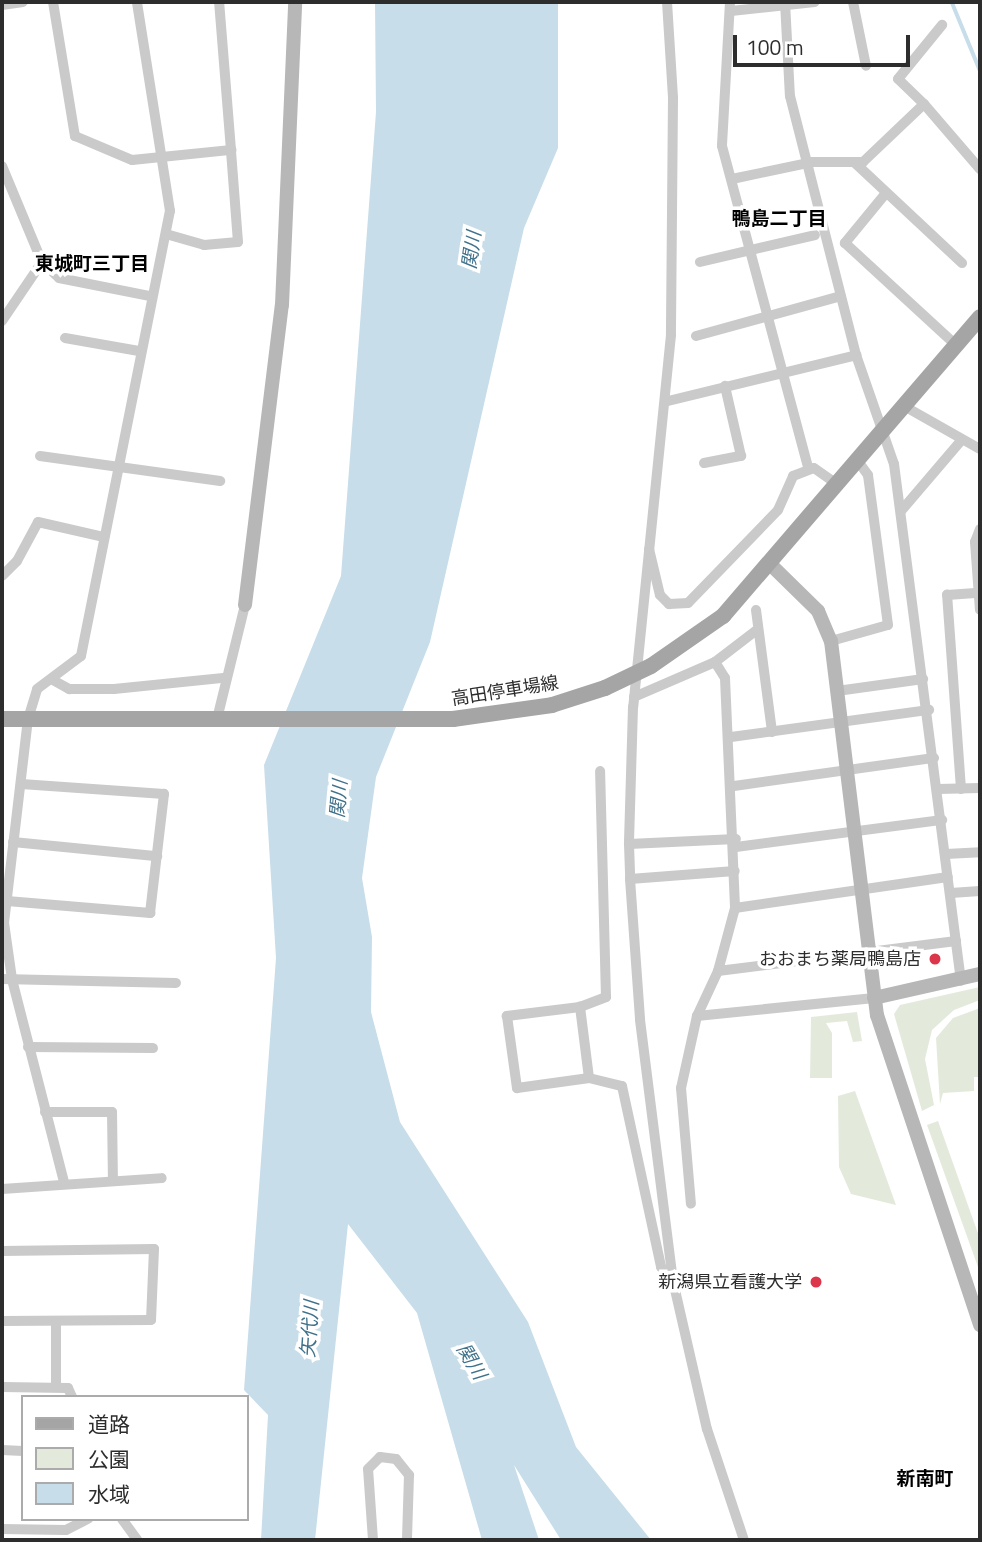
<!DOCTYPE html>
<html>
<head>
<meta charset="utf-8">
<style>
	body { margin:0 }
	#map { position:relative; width:982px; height:1542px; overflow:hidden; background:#fff; font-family:"Titillium Web","Noto Sans JP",sans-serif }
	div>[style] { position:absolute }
	.green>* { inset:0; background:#e3eadb }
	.water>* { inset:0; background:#c7dde9 }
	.stream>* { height:3.5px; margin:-1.75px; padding:0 1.75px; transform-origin:1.75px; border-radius:1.75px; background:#c7dde9 }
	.street>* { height:10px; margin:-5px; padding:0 5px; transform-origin:5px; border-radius:5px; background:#cacaca }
	.secondary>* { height:14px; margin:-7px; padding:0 7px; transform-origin:7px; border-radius:7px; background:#b7b7b7 }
	.primary>* { height:16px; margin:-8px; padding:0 8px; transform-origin:8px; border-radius:8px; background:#a5a5a5 }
	.dots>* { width:19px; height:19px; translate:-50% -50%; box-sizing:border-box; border:4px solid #fff; border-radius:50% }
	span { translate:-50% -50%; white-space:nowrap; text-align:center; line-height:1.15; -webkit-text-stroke:7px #fff; paint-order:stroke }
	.street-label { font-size:18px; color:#2d2d2d }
	.poi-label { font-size:18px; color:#2d2d2d }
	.right { translate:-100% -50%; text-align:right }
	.neighbourhood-label { font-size:19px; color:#000; font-weight:700 }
	.water-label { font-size:19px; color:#3f718a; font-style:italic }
	.frame { position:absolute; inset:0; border:4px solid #2d2d2d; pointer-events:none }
	.legend { position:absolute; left:21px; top:1395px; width:228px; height:126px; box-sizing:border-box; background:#fff; border:2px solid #ababab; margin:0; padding:9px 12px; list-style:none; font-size:21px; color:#2d2d2d }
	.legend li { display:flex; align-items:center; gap:14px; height:35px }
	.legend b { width:35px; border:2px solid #ababab }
	.scale { position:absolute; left:733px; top:35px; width:177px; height:32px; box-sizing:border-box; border:4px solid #2d2d2d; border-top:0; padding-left:9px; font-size:21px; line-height:24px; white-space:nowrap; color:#2d2d2d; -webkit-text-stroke:5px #fff; paint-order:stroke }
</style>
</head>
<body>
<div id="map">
	<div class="green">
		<i style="clip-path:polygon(980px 987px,980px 1000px,954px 1010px,932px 1030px,925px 1059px,934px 1105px,922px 1111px,894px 1014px,900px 1005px)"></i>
		<i style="clip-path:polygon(980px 1008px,980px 1077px,974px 1077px,974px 1091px,943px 1093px,940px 1104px,936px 1038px,953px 1018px)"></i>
		<i style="clip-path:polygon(857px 1012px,862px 1041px,853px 1042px,847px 1021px,826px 1023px,832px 1033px,832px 1078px,810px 1078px,811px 1017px)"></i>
		<i style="clip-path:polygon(855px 1091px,896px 1205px,851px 1194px,839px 1167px,838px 1096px)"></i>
		<i style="clip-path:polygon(938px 1121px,980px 1239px,978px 1267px,927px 1125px)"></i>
	</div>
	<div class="water">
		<i style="clip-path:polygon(375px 2px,558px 2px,558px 148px,524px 228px,430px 642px,376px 777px,362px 878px,372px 937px,371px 1012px,400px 1122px,528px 1322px,576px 1447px,651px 1540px,561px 1540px,514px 1465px,539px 1540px,482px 1540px,417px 1313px,348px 1224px,315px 1540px,261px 1540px,268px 1415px,244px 1390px,276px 958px,264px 765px,341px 576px,376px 112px)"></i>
	</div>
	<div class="stream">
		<i style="left:952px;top:2px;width:74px;rotate:67.6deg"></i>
	</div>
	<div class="street">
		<i style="left:53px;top:2px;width:136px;rotate:80.7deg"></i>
		<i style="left:75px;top:136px;width:62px;rotate:22.8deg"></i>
		<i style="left:132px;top:160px;width:100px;rotate:-5.8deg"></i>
		<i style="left:231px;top:150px;width:148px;rotate:-94.6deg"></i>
		<i style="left:667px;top:2px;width:96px;rotate:86.4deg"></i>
		<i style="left:673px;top:98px;width:237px;rotate:90.5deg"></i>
		<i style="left:671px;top:335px;width:374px;rotate:95.8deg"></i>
		<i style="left:633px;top:707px;width:137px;rotate:91.7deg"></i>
		<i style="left:629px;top:844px;width:107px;rotate:-2.7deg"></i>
		<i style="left:730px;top:2px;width:144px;rotate:93.2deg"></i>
		<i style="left:722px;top:146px;width:332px;rotate:75deg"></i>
		<i style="left:785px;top:2px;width:94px;rotate:87deg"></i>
		<i style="left:790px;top:96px;width:267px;rotate:75.7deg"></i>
		<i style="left:853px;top:2px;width:65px;rotate:78.5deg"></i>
		<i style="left:2px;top:5px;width:21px;rotate:-8deg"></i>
		<i style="left:731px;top:11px;width:84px;rotate:-6.1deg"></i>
		<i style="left:924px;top:104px;width:36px;rotate:-136deg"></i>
		<i style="left:898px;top:79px;width:70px;rotate:-50.8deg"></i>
		<i style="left:854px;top:162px;width:148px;rotate:43.1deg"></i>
		<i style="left:2px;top:166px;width:104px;rotate:67.4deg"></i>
		<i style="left:42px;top:262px;width:23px;rotate:43deg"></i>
		<i style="left:59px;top:278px;width:93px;rotate:11.2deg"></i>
		<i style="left:732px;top:179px;width:83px;rotate:-11.9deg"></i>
		<i style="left:813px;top:162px;width:50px"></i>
		<i style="left:863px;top:162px;width:84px;rotate:-43.6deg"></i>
		<i style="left:924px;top:104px;width:86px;rotate:49.3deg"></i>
		<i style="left:886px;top:193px;width:65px;rotate:129.4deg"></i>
		<i style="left:845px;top:243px;width:151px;rotate:42.6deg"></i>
		<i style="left:166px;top:234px;width:40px;rotate:16deg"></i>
		<i style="left:204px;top:245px;width:34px;rotate:-5deg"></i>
		<i style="left:238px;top:242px;width:92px;rotate:-94.4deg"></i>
		<i style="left:700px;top:262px;width:118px;rotate:-13.2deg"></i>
		<i style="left:2px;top:321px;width:71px;rotate:-55.9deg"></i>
		<i style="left:696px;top:336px;width:150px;rotate:-15.4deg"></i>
		<i style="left:65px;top:338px;width:75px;rotate:10deg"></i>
		<i style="left:668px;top:401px;width:194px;rotate:-13.7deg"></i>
		<i style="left:856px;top:355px;width:115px;rotate:70.8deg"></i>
		<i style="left:894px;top:464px;width:521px;rotate:82.62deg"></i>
		<i style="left:904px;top:406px;width:87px;rotate:29.5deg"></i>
		<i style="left:40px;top:456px;width:182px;rotate:7.9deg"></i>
		<i style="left:704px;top:463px;width:38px;rotate:-11deg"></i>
		<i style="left:741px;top:456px;width:72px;rotate:-102.9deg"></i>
		<i style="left:901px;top:511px;width:91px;rotate:-49.5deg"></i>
		<i style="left:980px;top:529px;width:14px;rotate:111deg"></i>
		<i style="left:975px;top:542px;width:68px;rotate:85.8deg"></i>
		<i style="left:649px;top:549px;width:47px;rotate:76.6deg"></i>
		<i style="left:660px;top:595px;width:13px;rotate:45deg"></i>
		<i style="left:669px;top:604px;width:19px;rotate:-3deg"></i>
		<i style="left:688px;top:603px;width:129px;rotate:-45.9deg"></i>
		<i style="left:778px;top:510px;width:37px;rotate:-66deg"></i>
		<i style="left:793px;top:476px;width:22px;rotate:-21deg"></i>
		<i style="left:814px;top:468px;width:28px;rotate:35deg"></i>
		<i style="left:2px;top:576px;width:21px;rotate:-45deg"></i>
		<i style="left:17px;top:561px;width:44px;rotate:-61.7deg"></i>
		<i style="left:38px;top:522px;width:68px;rotate:12.8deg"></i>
		<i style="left:756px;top:610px;width:123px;rotate:82.5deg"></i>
		<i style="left:831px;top:641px;width:59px;rotate:-15.7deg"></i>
		<i style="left:888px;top:625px;width:151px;rotate:-97.6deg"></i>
		<i style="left:868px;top:475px;width:19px;rotate:-126deg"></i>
		<i style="left:715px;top:662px;width:54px;rotate:-37.5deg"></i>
		<i style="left:51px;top:679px;width:21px;rotate:29deg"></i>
		<i style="left:69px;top:689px;width:45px"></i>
		<i style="left:114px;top:689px;width:110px;rotate:-5.8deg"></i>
		<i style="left:837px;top:691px;width:87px;rotate:-7.9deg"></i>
		<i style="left:634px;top:697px;width:88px;rotate:-23.4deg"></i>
		<i style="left:715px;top:662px;width:19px;rotate:58deg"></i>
		<i style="left:725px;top:678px;width:230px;rotate:87.5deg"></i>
		<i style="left:735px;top:908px;width:65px;rotate:105.1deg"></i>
		<i style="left:718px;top:971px;width:50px;rotate:115deg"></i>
		<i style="left:697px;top:1016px;width:74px;rotate:102.5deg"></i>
		<i style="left:681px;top:1088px;width:116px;rotate:85.1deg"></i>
		<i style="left:217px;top:719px;width:117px;rotate:-76.2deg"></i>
		<i style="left:731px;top:737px;width:200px;rotate:-7.8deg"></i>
		<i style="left:734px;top:786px;width:202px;rotate:-8deg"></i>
		<i style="left:938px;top:789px;width:42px;rotate:-1.4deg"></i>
		<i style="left:961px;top:789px;width:195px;rotate:-94.1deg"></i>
		<i style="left:947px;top:595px;width:32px;rotate:-4deg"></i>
		<i style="left:13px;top:842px;width:145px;rotate:5.6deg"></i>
		<i style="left:629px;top:844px;width:35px;rotate:88deg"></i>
		<i style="left:630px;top:879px;width:105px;rotate:-4.4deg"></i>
		<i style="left:736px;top:847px;width:208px;rotate:-7.5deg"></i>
		<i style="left:946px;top:854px;width:34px;rotate:-3deg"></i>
		<i style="left:630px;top:879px;width:141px;rotate:85.9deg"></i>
		<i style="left:640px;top:1020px;width:263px;rotate:82.8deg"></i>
		<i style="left:673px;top:1281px;width:152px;rotate:77.1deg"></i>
		<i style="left:707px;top:1429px;width:117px;rotate:71.6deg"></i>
		<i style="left:951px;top:893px;width:29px;rotate:-4deg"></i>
		<i style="left:7px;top:901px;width:144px;rotate:4.8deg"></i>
		<i style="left:150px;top:913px;width:120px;rotate:-83.3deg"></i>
		<i style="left:164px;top:794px;width:143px;rotate:-176deg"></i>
		<i style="left:735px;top:908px;width:215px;rotate:-8.3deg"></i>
		<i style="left:718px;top:971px;width:240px;rotate:-7.2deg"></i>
		<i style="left:2px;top:979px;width:174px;rotate:1.3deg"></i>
		<i style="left:580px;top:1007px;width:28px;rotate:-21deg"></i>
		<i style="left:606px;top:997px;width:226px;rotate:-91.5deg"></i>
		<i style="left:697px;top:1016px;width:178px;rotate:-5.8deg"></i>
		<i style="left:28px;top:1047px;width:125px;rotate:0.5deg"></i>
		<i style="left:589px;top:1078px;width:72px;rotate:-97.2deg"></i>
		<i style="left:580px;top:1007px;width:74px;rotate:173deg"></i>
		<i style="left:507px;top:1016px;width:73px;rotate:82.1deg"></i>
		<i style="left:517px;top:1088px;width:73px;rotate:-7.9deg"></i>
		<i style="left:589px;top:1078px;width:34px;rotate:14deg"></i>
		<i style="left:622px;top:1086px;width:185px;rotate:77.8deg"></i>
		<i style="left:661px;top:1267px;width:18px;rotate:49deg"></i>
		<i style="left:45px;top:1112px;width:67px"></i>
		<i style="left:112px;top:1112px;width:68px;rotate:89.2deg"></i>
		<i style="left:64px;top:1182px;width:210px;rotate:-104.4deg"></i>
		<i style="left:12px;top:979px;width:57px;rotate:-98.1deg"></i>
		<i style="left:4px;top:923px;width:205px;rotate:-83.3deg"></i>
		<i style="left:28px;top:719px;width:31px;rotate:-73deg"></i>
		<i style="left:37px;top:689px;width:55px;rotate:-36.9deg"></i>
		<i style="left:81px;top:656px;width:454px;rotate:-78.7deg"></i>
		<i style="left:170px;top:211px;width:212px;rotate:-99deg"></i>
		<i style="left:2px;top:1189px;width:160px;rotate:-3.9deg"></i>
		<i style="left:2px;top:1251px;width:152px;rotate:-0.8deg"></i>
		<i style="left:154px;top:1249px;width:71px;rotate:92.4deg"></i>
		<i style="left:151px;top:1320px;width:149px;rotate:179.6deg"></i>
		<i style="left:2px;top:1387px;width:66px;rotate:0.9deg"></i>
		<i style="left:68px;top:1388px;width:10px;rotate:66deg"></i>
		<i style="left:56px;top:1387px;width:66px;rotate:-90deg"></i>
		<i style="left:2px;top:1450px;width:21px;rotate:3deg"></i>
		<i style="left:122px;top:1519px;width:26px;rotate:54deg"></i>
		<i style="left:2px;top:1529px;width:64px;rotate:0.9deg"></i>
		<i style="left:66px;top:1530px;width:25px;rotate:-27deg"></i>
		<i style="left:373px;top:1540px;width:71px;rotate:-94deg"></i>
		<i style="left:368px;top:1469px;width:17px;rotate:-45deg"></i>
		<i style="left:380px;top:1457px;width:16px;rotate:7deg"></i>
		<i style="left:396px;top:1459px;width:21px;rotate:51deg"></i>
		<i style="left:409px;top:1475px;width:65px;rotate:91.8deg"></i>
	</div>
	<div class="secondary">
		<i style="left:769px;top:563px;width:69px;rotate:44.4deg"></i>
		<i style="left:818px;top:611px;width:33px;rotate:67deg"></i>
		<i style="left:831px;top:641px;width:377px;rotate:83deg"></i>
		<i style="left:877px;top:1015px;width:327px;rotate:71.6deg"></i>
		<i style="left:245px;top:605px;width:302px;rotate:-83deg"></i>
		<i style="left:282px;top:305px;width:303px;rotate:-87.5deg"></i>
		<i style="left:874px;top:998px;width:109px;rotate:-12.8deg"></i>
	</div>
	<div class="primary">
		<i style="left:2px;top:719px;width:451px"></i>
		<i style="left:453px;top:719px;width:100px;rotate:-8deg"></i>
		<i style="left:552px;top:705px;width:56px;rotate:-17.8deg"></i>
		<i style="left:605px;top:688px;width:51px;rotate:-25.6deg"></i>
		<i style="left:651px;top:666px;width:88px;rotate:-34.8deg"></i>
		<i style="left:723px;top:616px;width:394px;rotate:-49.3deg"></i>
	</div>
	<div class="dots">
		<i style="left:935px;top:959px;background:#dc364a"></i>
		<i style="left:816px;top:1282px;background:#dc364a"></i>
	</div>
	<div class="street-label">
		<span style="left:505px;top:691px;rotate:-9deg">高田停車場線</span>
	</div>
	<div class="poi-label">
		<span class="right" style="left:921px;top:959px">おおまち薬局鴨島店</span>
		<span class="right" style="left:802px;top:1282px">新潟県立看護大学</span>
	</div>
	<div class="neighbourhood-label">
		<span style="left:779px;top:218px">鴨島二丁目</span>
		<span style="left:92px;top:263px">東城町三丁目</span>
		<span style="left:925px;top:1478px">新南町</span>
	</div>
	<div class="water-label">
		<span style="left:471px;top:250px;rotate:-82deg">関川</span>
		<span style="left:338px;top:799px;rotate:-85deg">関川</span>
		<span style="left:309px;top:1329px;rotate:-86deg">矢代川</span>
		<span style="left:472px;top:1361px;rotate:59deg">関川</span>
	</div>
	<div class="frame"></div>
	<ul class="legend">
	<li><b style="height:9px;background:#a5a5a5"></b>道路</li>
	<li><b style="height:19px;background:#e3eadb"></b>公園</li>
	<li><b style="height:19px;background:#c7dde9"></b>水域</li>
	</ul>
	<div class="scale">100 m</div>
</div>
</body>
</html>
